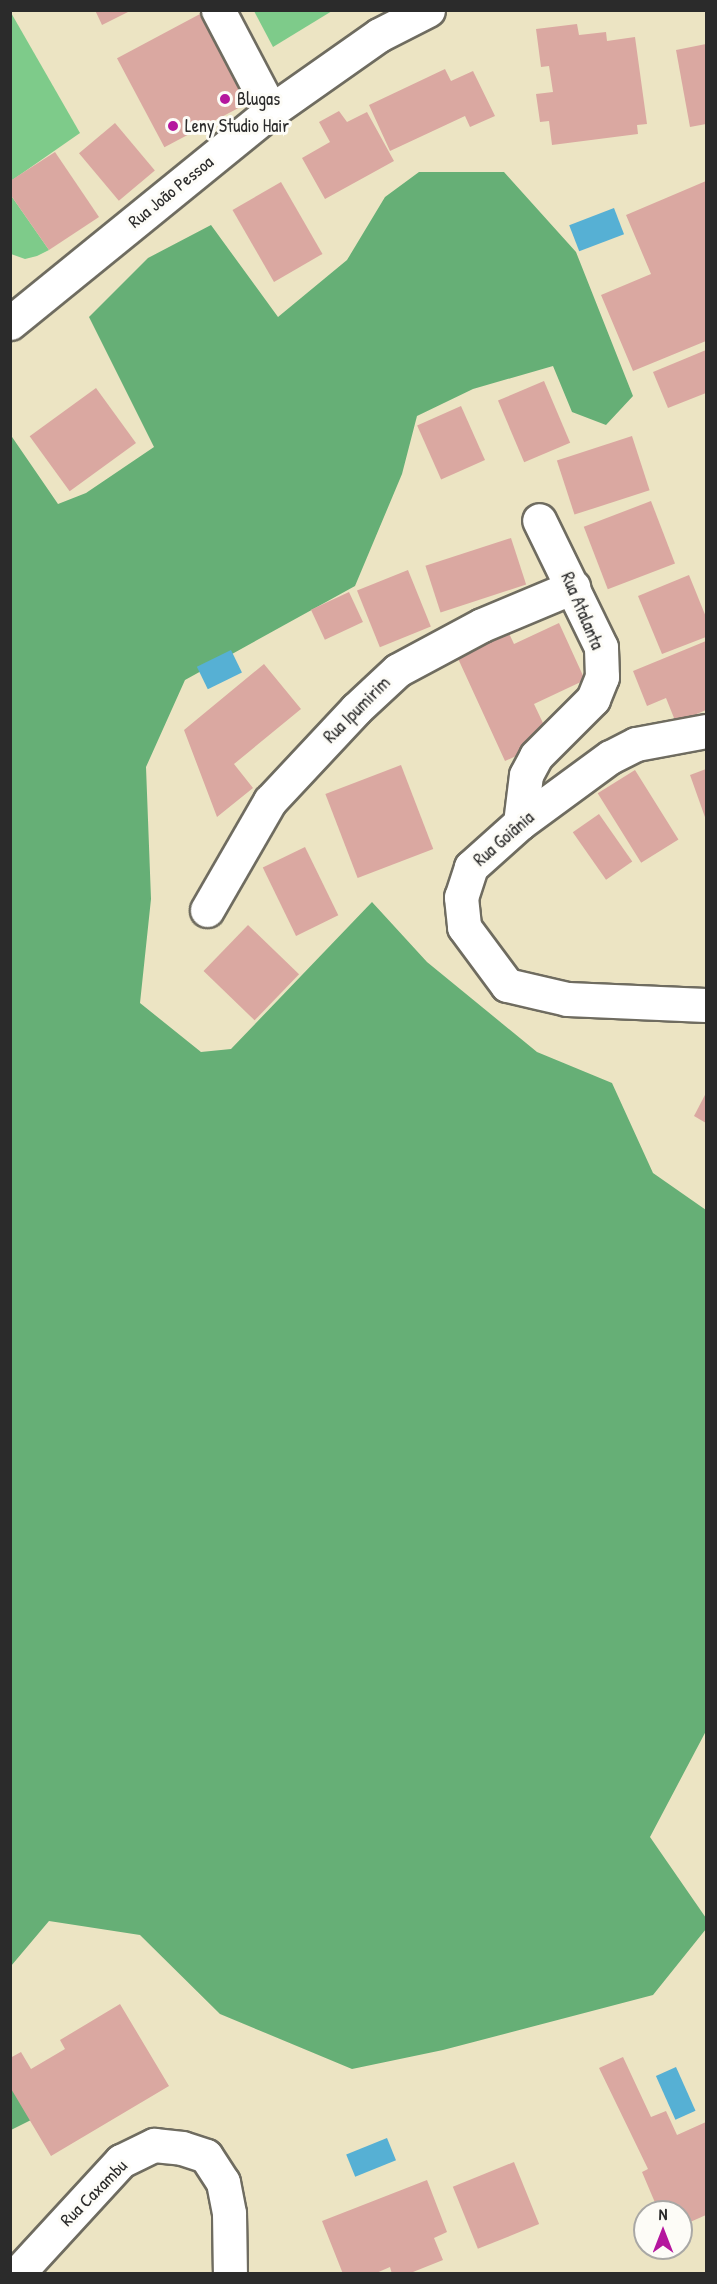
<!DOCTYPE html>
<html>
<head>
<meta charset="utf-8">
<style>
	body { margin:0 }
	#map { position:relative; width:717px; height:2284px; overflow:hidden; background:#ece4c3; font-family:"Patrick Hand",sans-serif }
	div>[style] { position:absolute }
	.green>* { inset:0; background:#7ecb8a }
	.forest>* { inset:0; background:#66af76 }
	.water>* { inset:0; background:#56b0d4; transform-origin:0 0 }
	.building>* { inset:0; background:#daa8a1; transform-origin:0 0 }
	.roads { filter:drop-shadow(2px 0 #6f6c60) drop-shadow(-2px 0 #6f6c60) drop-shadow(0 2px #6f6c60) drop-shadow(0 -2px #6f6c60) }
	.street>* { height:33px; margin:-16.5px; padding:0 16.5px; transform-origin:16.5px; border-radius:16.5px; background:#fff }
	.secondary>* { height:33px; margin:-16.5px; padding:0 16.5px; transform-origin:16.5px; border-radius:16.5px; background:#fff }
	.dots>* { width:16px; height:16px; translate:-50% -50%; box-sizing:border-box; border:3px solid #fdfcf7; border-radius:50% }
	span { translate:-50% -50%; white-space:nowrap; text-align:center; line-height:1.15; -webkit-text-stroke:6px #fdfcf7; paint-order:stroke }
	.poi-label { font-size:18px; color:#2b2b2b }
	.left { translate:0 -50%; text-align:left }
	.street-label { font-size:18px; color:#2b2b2b }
	.frame { position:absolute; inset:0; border:12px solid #2b2b2b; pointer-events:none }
	.north { position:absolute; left:633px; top:2200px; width:60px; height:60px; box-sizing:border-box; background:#fdfcf7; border:2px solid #a9a8a5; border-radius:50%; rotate:0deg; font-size:16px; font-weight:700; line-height:24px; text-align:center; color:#2b2b2b }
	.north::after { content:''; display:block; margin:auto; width:21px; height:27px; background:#b5179e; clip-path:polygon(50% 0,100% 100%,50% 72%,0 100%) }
</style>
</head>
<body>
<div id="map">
	<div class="green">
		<i style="clip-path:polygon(10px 11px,80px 133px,11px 181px,10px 181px)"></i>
		<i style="clip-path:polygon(254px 11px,332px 11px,273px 47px)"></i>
		<i style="clip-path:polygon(10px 194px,49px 250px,37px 256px,25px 259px,11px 254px)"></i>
	</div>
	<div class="forest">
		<i style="clip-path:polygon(419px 172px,504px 172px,576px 252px,633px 396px,606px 425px,572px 412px,553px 366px,473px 389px,417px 416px,402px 474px,355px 586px,185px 680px,146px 767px,151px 899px,140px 1003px,201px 1052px,231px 1049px,372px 902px,427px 962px,537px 1052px,612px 1083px,653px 1173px,706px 1210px,706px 1731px,650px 1837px,706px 1918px,706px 1929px,653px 1995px,443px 2050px,352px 2069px,220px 2014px,140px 1935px,49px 1921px,11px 1966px,10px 434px,58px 504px,86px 493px,154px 447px,89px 317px,148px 258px,211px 225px,278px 317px,347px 260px,385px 197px)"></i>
		<i style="clip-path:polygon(10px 2082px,33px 2119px,11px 2130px,10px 2130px)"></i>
	</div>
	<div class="water">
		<i style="left:614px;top:208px;width:28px;height:48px;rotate:69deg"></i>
		<i style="left:231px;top:650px;width:25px;height:38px;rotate:64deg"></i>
		<i style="left:676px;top:2067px;width:48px;height:22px;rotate:66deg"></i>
		<i style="left:387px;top:2138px;width:24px;height:44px;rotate:68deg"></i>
	</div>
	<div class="building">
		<i style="clip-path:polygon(95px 10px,132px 10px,102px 25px)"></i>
		<i style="left:200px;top:14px;width:101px;height:94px;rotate:62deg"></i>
		<i style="clip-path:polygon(577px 24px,579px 35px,606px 32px,607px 41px,635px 37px,647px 124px,637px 125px,638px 134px,552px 145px,549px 121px,540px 122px,536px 94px,553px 92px,549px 66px,541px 67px,536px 29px)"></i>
		<i style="clip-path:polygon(706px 44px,706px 124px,690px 127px,676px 50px)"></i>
		<i style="clip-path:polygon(445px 69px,451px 81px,473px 71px,495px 116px,470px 127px,465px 116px,390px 151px,369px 105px)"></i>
		<i style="clip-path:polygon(339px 111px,347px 122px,367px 112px,394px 161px,325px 199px,302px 158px,330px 142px,319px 122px)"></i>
		<i style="left:115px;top:123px;width:62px;height:47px;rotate:50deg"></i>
		<i style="clip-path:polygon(55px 152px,99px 217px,49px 250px,10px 194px,10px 181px)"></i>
		<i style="clip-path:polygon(706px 181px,706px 341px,633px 371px,601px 295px,651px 274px,626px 215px)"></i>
		<i style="left:281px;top:182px;width:83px;height:56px;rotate:60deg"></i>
		<i style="clip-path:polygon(706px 350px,706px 393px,668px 408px,653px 372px)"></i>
		<i style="left:544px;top:381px;width:67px;height:50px;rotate:67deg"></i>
		<i style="left:96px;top:388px;width:68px;height:82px;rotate:54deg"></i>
		<i style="left:461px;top:406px;width:59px;height:48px;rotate:66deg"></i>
		<i style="left:632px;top:436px;width:57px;height:79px;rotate:72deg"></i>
		<i style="left:651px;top:501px;width:67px;height:72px;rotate:69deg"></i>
		<i style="left:511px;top:538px;width:49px;height:90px;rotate:72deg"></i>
		<i style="left:408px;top:570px;width:61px;height:55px;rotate:68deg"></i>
		<i style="clip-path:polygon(689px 575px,706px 617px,706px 637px,662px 654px,638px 596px)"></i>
		<i style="left:349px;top:592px;width:33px;height:42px;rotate:65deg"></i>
		<i style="clip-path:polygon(559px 623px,585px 680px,534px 704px,551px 740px,505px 761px,455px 652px,507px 629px,514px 644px)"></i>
		<i style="clip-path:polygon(706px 641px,706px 710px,676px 723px,666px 698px,647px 706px,633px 671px)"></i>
		<i style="clip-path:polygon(264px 664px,301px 709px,234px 764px,253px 788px,217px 817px,184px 730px)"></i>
		<i style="left:401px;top:765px;width:90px;height:81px;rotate:69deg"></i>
		<i style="clip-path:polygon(706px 769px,706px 820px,690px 775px)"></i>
		<i style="left:635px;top:770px;width:82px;height:44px;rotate:58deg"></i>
		<i style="left:599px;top:814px;width:58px;height:32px;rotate:55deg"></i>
		<i style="left:305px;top:847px;width:76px;height:47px;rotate:64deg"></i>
		<i style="left:248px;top:925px;width:71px;height:64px;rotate:44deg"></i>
		<i style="clip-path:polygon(706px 1093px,706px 1123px,694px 1116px)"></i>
		<i style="clip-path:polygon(120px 2004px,169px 2086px,51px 2156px,10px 2087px,10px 2058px,21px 2052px,31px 2069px,65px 2049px,60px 2040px)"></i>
		<i style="clip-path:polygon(623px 2057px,651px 2117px,666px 2111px,677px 2135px,706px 2122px,706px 2215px,681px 2226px,681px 2212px,659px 2212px,642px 2172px,648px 2169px,599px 2068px)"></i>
		<i style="left:514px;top:2162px;width:67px;height:66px;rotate:68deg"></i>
		<i style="clip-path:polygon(427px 2180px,447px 2232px,434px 2238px,443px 2260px,408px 2274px,392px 2274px,390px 2267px,374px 2274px,343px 2274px,322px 2221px)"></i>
	</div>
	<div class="roads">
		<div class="street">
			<i style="left:218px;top:10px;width:114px;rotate:62.3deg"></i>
			<i style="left:706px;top:731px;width:71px;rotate:169.5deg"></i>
			<i style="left:636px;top:744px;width:29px;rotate:153deg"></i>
			<i style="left:610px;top:757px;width:112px;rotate:143.7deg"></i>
			<i style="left:520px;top:823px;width:66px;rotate:138.1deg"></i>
			<i style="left:471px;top:867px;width:32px;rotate:108deg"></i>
			<i style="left:461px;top:897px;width:30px;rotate:84deg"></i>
			<i style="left:464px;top:927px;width:72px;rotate:53.4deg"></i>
			<i style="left:507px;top:985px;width:62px;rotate:13.1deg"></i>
			<i style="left:567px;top:999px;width:139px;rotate:2.5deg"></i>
			<i style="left:520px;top:823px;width:48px;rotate:-82.9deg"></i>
			<i style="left:526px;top:775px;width:21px;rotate:-62deg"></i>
			<i style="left:536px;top:756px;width:81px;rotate:-45deg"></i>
			<i style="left:593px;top:699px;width:24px;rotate:-68deg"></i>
			<i style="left:602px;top:677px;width:30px;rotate:-92deg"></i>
			<i style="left:601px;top:647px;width:141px;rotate:-116deg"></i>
			<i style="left:207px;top:910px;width:126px;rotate:-60deg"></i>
			<i style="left:270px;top:801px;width:126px;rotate:-46.9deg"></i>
			<i style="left:356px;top:709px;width:57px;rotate:-42.9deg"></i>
			<i style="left:398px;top:670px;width:95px;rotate:-28.2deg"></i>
			<i style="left:482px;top:625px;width:99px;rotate:-22.7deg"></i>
			<i style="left:17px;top:2274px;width:154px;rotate:-47.4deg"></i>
			<i style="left:121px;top:2161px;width:37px;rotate:-26deg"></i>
			<i style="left:154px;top:2145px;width:28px;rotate:6deg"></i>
			<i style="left:182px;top:2148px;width:25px;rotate:18deg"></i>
			<i style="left:206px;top:2156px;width:31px;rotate:57deg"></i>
			<i style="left:223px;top:2182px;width:32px;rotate:79deg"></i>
			<i style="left:229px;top:2213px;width:61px;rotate:89.1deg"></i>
		</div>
		<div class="secondary">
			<i style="left:10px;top:323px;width:336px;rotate:-39.1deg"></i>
			<i style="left:271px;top:111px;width:132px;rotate:-35.1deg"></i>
			<i style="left:379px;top:35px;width:55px;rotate:-27deg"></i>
		</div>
	</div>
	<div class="dots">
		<i style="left:225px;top:99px;background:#b5179e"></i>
		<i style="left:173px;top:126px;background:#b5179e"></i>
	</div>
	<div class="poi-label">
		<span class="left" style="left:237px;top:99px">Blugas</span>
		<span class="left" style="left:185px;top:126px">Leny Studio Hair</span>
	</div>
	<div class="street-label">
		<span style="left:171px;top:192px;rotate:-39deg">Rua João Pessoa</span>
		<span style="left:582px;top:611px;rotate:67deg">Rua Atalanta</span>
		<span style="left:357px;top:710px;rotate:-45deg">Rua Ipumirim</span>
		<span style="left:504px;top:839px;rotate:-41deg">Rua Goiânia</span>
		<span style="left:94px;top:2193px;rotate:-45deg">Rua Caxambu</span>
	</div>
	<div class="frame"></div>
	<div class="north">N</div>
</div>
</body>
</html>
